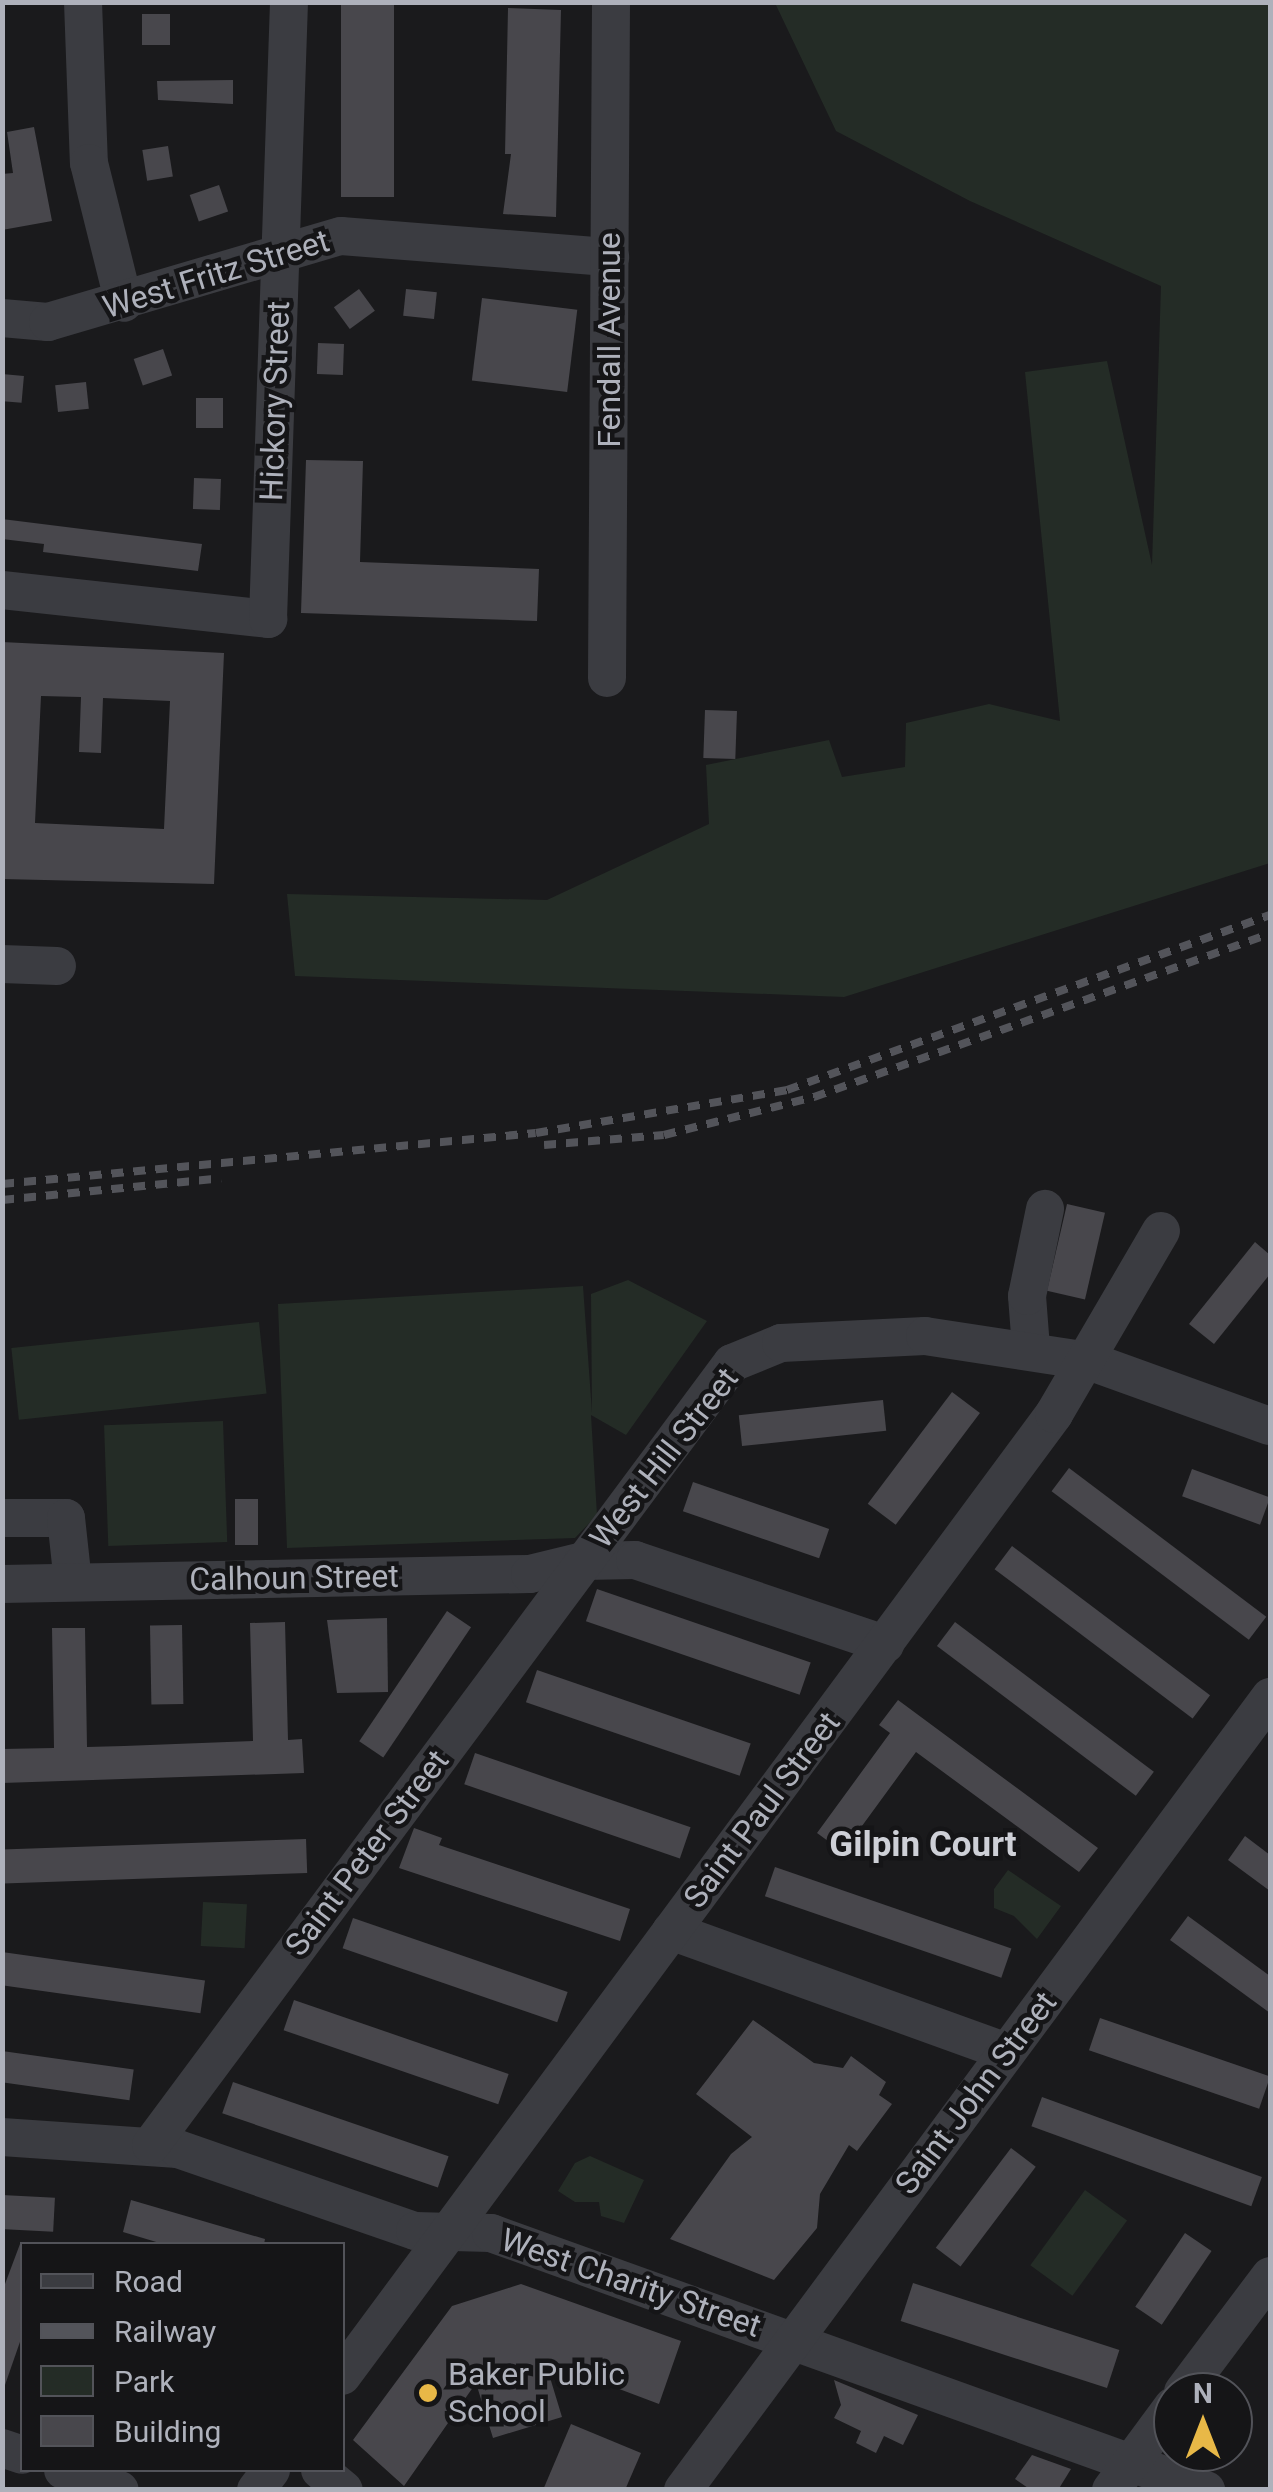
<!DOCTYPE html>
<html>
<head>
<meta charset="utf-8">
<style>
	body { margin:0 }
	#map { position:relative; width:1273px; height:2492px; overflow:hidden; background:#1a1a1c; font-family:Roboto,sans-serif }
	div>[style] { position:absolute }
	.green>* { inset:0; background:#242c26; transform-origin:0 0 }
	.building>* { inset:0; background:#48474c; transform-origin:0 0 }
	.minor>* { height:38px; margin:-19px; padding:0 19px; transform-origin:19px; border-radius:19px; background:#3b3c41 }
	.rail>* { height:8px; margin-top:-4px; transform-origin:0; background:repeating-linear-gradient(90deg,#53545a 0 12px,transparent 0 22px) }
	.dots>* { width:28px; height:28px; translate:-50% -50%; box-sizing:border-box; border:5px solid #151517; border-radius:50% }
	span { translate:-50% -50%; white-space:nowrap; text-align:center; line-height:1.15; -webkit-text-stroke:9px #151517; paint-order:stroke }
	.street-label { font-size:32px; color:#aeb1bb }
	.poi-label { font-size:32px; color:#aeb1bb }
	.left { translate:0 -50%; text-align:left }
	.neighbourhood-label { font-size:35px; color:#ced0d7; font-weight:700 }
	.frame { position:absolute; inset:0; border:5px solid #aeb1bb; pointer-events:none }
	.legend { position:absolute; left:20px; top:2242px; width:325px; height:230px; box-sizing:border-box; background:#151517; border:2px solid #525359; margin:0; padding:12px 18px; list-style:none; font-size:30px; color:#aeb1bb }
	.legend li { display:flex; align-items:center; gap:20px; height:50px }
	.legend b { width:50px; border:2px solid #525359 }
	.north { position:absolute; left:1153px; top:2372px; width:100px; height:100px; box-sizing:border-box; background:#151517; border:2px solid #525359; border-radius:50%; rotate:0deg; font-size:28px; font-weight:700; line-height:40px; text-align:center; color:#aeb1bb }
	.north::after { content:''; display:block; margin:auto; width:35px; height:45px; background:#e8b847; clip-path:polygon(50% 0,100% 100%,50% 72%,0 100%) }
</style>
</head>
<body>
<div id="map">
	<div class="green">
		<i style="clip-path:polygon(775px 3px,1270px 4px,1270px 863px,844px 997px,295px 976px,287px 894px,547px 900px,709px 824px,706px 765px,829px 740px,842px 777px,905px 767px,906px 723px,989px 704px,1060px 721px,1025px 372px,1107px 361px,1152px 565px,1161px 286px,970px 201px,836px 131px)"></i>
		<i style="clip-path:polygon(628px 1280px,707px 1321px,626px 1435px,591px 1415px,597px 1515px,575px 1538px,287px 1548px,278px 1304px,583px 1286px,592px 1413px,591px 1294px)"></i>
		<i style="left:259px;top:1322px;width:72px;height:249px;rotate:84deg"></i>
		<i style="left:223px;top:1421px;width:121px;height:119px;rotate:88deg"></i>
		<i style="clip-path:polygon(1008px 1870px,1061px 1906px,1037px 1939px,1014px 1916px,994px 1908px,994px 1889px)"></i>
		<i style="left:203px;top:1902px;width:44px;height:44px;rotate:3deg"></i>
		<i style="clip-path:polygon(590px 2156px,644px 2180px,624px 2223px,601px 2216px,599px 2202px,575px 2202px,558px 2191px,575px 2163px)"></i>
		<i style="left:1085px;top:2190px;width:52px;height:93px;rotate:36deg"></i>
	</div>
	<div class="building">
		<i style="left:341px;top:2px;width:53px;height:195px"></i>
		<i style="clip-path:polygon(508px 8px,561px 10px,556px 217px,503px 214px,511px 154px,505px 154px)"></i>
		<i style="left:142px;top:14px;width:28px;height:31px"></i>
		<i style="clip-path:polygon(233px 80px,233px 104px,158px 100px,157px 81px)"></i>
		<i style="clip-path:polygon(34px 127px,52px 221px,2px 230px,2px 174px,13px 173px,7px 132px)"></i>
		<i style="left:168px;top:146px;width:31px;height:26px;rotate:81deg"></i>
		<i style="left:219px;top:185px;width:28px;height:31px;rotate:71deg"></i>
		<i style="left:359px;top:289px;width:27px;height:31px;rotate:54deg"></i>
		<i style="left:406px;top:289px;width:31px;height:27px;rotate:6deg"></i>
		<i style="left:482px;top:298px;width:96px;height:83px;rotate:7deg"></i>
		<i style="left:318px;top:343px;width:26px;height:31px;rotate:2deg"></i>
		<i style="left:163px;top:349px;width:28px;height:31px;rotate:71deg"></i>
		<i style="left:2px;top:374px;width:22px;height:27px;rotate:5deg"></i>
		<i style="left:86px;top:382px;width:27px;height:31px;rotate:84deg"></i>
		<i style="left:196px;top:398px;width:27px;height:30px"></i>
		<i style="clip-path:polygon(306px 460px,363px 461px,360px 562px,539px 569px,537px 621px,301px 613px)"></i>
		<i style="left:194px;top:478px;width:27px;height:31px;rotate:2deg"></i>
		<i style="clip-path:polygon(2px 519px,202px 544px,198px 571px,43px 552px,44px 544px,2px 539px)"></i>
		<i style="clip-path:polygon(evenodd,2px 642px,224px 653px,214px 884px,2px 879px,2px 642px,41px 696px,81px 697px,79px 752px,101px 753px,103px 698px,170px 701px,164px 829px,35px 823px,41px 696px)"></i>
		<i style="left:705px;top:710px;width:32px;height:48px;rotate:2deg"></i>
		<i style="left:1067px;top:1204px;width:39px;height:89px;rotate:13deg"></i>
		<i style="clip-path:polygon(1255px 1242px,1270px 1255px,1270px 1274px,1214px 1344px,1189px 1324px)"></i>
		<i style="left:952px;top:1392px;width:35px;height:140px;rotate:37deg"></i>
		<i style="left:883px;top:1400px;width:31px;height:145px;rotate:84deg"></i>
		<i style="left:1069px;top:1468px;width:247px;height:29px;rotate:37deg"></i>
		<i style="left:1192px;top:1469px;width:83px;height:29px;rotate:20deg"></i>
		<i style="left:693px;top:1482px;width:144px;height:31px;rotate:19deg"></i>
		<i style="left:235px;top:1499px;width:23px;height:46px"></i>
		<i style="left:1012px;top:1546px;width:248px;height:29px;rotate:37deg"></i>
		<i style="left:597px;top:1589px;width:226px;height:34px;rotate:19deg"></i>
		<i style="left:447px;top:1611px;width:29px;height:157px;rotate:34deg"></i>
		<i style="clip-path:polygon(387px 1618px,388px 1692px,337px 1693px,327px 1620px)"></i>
		<i style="clip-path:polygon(285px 1622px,288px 1740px,302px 1739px,304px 1773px,2px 1783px,2px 1749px,54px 1748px,52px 1628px,85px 1628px,87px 1747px,124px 1746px,253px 1741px,250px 1623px)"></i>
		<i style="left:955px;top:1622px;width:249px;height:30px;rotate:37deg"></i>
		<i style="left:182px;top:1625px;width:79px;height:32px;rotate:89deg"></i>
		<i style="left:537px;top:1670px;width:226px;height:34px;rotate:19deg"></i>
		<i style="clip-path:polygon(898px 1700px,1098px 1848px,1079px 1872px,916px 1752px,843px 1852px,817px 1833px,890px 1733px,879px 1725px)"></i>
		<i style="left:475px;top:1753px;width:228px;height:33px;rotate:19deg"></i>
		<i style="clip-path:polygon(414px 1828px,442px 1838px,439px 1845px,630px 1909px,620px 1941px,399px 1868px)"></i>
		<i style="clip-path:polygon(1245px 1836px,1270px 1855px,1270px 1891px,1228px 1860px)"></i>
		<i style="left:306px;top:1839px;width:34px;height:304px;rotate:88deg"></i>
		<i style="left:775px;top:1867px;width:250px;height:31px;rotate:19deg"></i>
		<i style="clip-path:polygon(1188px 1916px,1270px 1976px,1270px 2013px,1170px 1940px)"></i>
		<i style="left:353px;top:1918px;width:227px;height:32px;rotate:19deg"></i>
		<i style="left:2px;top:1952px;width:205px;height:33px;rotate:8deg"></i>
		<i style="left:294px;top:2000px;width:227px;height:32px;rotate:19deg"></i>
		<i style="left:1100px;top:2018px;width:180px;height:34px;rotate:19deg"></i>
		<i style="clip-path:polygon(753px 2020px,814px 2063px,843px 2068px,851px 2056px,886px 2082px,879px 2095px,892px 2104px,857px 2151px,849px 2145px,820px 2194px,817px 2228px,774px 2280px,670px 2239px,731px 2154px,752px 2137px,696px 2094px)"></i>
		<i style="left:2px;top:2051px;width:133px;height:31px;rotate:8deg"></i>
		<i style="left:233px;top:2082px;width:228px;height:33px;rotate:19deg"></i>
		<i style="left:1042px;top:2097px;width:234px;height:31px;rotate:20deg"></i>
		<i style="left:1011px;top:2148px;width:31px;height:125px;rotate:37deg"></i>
		<i style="left:2px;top:2195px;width:53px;height:34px;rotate:3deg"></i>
		<i style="clip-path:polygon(131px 2200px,265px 2239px,264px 2244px,163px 2244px,123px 2232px)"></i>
		<i style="left:1185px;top:2233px;width:32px;height:89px;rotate:34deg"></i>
		<i style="clip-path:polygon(20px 2244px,22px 2336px,5px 2385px,2px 2292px)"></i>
		<i style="left:913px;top:2283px;width:217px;height:40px;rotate:18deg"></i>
		<i style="clip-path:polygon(521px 2284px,681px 2341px,659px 2404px,545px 2361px,562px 2417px,493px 2438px,476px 2383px,404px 2486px,353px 2440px,452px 2306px)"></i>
		<i style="clip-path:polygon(834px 2380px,918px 2415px,903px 2445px,884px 2436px,876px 2453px,856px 2443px,861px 2431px,834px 2418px,841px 2405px)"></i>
		<i style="clip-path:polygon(571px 2424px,641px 2453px,625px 2490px,543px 2490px)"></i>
		<i style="clip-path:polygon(1032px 2455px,1071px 2469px,1058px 2490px,1031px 2490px,1015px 2479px)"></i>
	</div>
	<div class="minor">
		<i style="left:83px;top:2px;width:161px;rotate:87.9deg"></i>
		<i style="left:89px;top:163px;width:144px;rotate:76deg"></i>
		<i style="left:2px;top:318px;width:46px;rotate:5deg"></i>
		<i style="left:48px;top:322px;width:305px;rotate:-16.4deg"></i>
		<i style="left:341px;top:236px;width:270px;rotate:4.5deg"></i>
		<i style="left:2px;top:590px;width:268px;rotate:6.2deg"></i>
		<i style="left:268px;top:619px;width:617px;rotate:-88.05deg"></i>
		<i style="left:607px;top:678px;width:676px;rotate:-89.66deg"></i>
		<i style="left:2px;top:964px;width:55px;rotate:2.1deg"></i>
		<i style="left:1031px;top:1348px;width:52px;rotate:-94.4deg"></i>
		<i style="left:1027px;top:1296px;width:89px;rotate:-78.3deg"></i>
		<i style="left:2px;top:1518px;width:64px"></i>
		<i style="left:66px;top:1518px;width:64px;rotate:83.8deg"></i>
		<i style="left:2px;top:1584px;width:528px;rotate:-1.09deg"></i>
		<i style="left:530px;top:1574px;width:55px;rotate:-13.8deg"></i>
		<i style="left:583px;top:1561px;width:52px;rotate:-1.1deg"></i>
		<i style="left:635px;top:1560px;width:264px;rotate:18.6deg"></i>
		<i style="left:671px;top:1931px;width:355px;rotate:19.8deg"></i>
		<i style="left:2px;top:2137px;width:176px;rotate:3.9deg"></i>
		<i style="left:178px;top:2149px;width:251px;rotate:19.1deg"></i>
		<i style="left:415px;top:2231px;width:76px;rotate:1.5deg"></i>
		<i style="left:491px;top:2233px;width:760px;rotate:19.77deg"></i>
		<i style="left:151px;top:2145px;width:974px;rotate:-53.39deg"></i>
		<i style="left:732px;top:1363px;width:53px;rotate:-22.2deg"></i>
		<i style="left:781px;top:1343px;width:144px;rotate:-2.8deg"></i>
		<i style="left:925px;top:1336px;width:166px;rotate:8.7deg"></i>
		<i style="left:1089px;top:1361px;width:192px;rotate:19.8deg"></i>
		<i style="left:342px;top:2376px;width:1197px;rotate:-53.49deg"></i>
		<i style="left:1054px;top:1414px;width:212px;rotate:-59.7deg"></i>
		<i style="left:1183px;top:2392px;width:145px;rotate:-53.1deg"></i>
		<i style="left:2px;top:2448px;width:21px;rotate:19deg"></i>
		<i style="left:63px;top:2470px;width:60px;rotate:19.3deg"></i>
		<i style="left:320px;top:2470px;width:31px;rotate:40deg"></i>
		<i style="left:256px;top:2490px;width:25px;rotate:-53deg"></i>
		<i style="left:683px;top:2490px;width:987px;rotate:-53.49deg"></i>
		<i style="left:1111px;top:2490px;width:104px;rotate:-53.6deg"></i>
	</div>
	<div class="rail">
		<i style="left:544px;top:1145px;width:120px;rotate:-4.8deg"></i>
		<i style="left:664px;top:1135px;width:155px;rotate:-14.2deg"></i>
		<i style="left:814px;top:1097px;width:484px;rotate:-19.7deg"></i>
		<i style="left:2px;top:1184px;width:536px;rotate:-5.46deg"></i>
		<i style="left:536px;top:1133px;width:255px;rotate:-9.7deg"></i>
		<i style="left:787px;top:1090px;width:514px;rotate:-19.92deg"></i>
		<i style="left:2px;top:1200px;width:220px;rotate:-5.7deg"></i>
	</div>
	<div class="dots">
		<i style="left:428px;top:2393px;background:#e8b847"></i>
	</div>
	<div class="street-label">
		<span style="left:216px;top:274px;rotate:-17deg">West Fritz Street</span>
		<span style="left:609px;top:340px;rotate:-90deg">Fendall Avenue</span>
		<span style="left:275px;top:401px;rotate:-88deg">Hickory Street</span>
		<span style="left:664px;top:1458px;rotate:-52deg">West Hill Street</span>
		<span style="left:294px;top:1578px;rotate:-1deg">Calhoun Street</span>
		<span style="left:762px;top:1810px;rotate:-53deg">Saint Paul Street</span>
		<span style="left:367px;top:1853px;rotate:-53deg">Saint Peter Street</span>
		<span style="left:976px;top:2093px;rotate:-53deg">Saint John Street</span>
		<span style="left:631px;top:2283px;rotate:19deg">West Charity Street</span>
	</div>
	<div class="poi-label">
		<span class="left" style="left:448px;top:2393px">Baker Public<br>School</span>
	</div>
	<div class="neighbourhood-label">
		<span style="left:923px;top:1845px">Gilpin Court</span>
	</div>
	<div class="frame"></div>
	<ul class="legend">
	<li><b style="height:12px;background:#3b3c41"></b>Road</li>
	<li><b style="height:12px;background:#53545a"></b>Railway</li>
	<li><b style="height:28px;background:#242c26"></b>Park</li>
	<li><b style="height:28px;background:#48474c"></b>Building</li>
	</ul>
	<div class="north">N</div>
</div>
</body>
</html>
